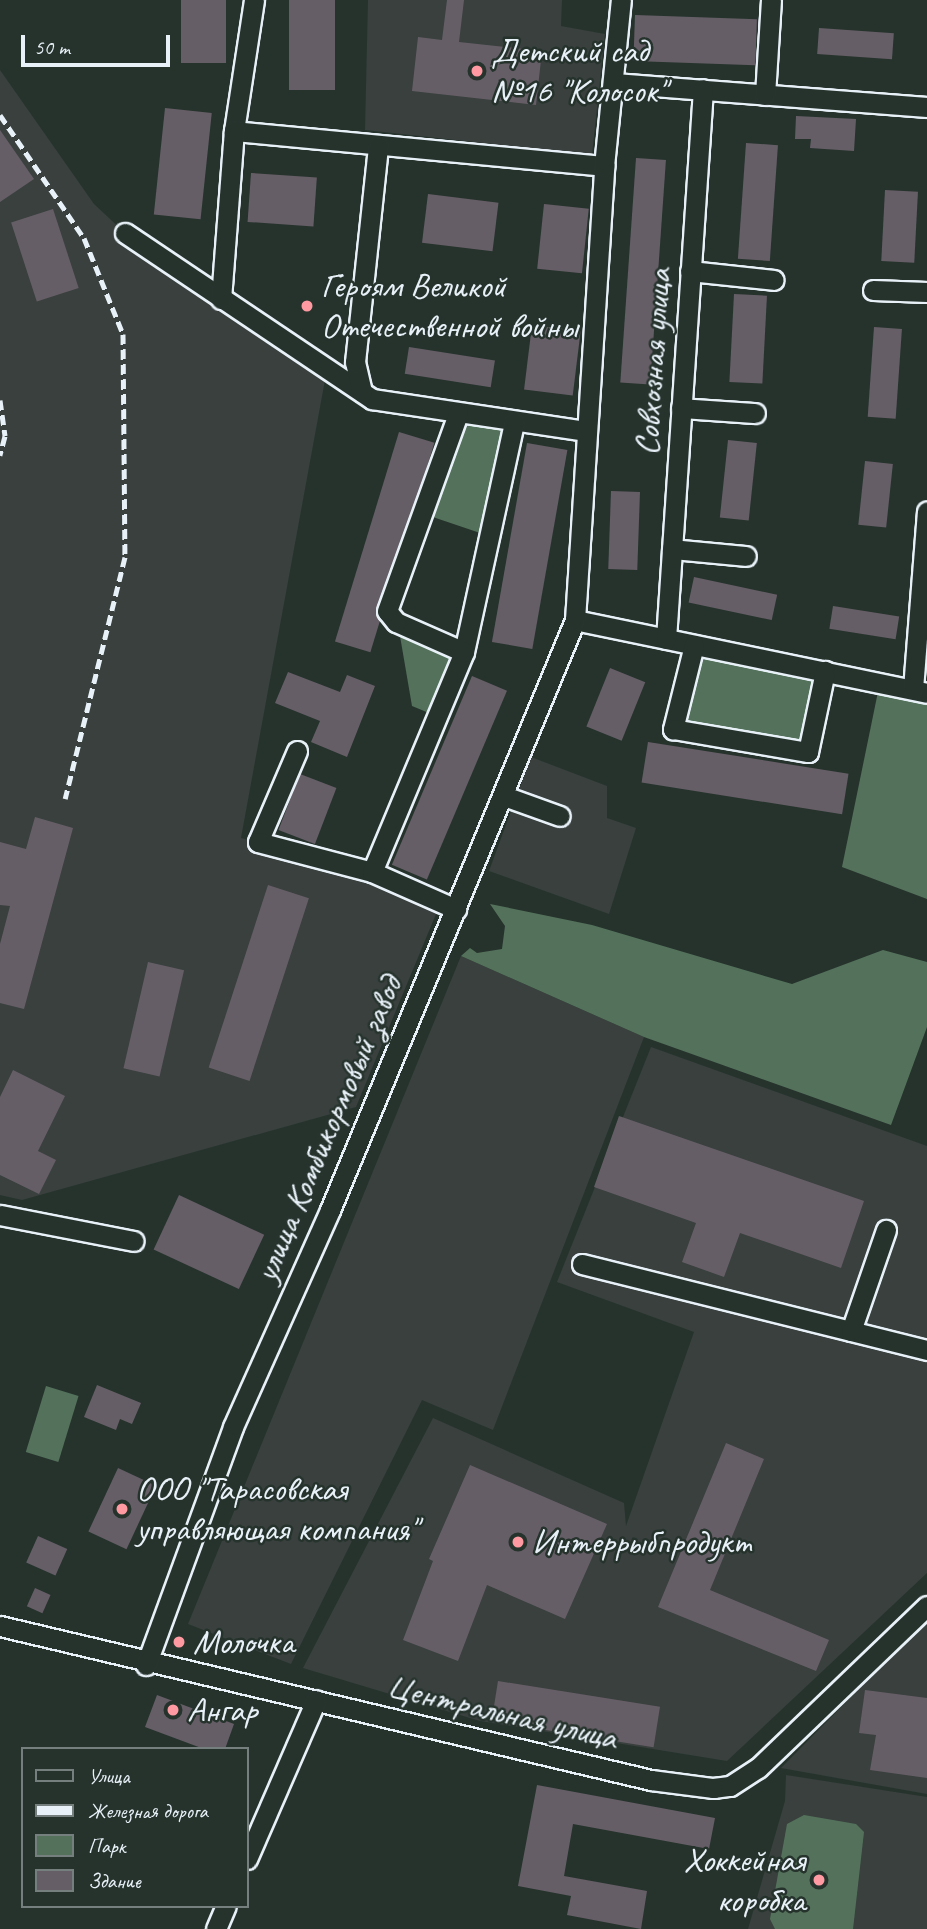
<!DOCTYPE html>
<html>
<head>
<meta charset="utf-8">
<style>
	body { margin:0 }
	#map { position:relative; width:927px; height:1929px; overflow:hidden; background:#26332d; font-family:Caveat,sans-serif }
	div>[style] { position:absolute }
	.built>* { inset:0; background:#39403e }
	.green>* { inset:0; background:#54725b; transform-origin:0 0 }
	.building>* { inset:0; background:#665e66; transform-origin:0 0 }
	.roads { filter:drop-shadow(2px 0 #e8f1f8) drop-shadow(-2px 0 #e8f1f8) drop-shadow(0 2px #e8f1f8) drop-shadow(0 -2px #e8f1f8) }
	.minor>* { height:19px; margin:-9.5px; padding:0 9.5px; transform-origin:9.5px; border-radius:9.5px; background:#26332d }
	.rail>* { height:5px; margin-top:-2.5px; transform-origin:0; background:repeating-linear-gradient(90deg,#e8f1f8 0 10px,transparent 0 15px) }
	.dots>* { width:19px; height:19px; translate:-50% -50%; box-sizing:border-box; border:4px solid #26332d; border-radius:50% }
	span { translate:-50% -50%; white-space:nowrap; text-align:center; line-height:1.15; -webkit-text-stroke:5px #26332d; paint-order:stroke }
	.poi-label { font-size:35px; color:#e8f1f8 }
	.left { translate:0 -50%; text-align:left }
	.right { translate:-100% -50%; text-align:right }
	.street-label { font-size:35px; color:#e8f1f8 }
	.legend { position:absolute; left:21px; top:1747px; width:228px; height:161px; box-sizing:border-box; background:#26332d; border:2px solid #747f7e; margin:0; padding:9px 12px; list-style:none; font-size:21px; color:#e8f1f8 }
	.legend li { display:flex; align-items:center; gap:14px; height:35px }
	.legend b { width:35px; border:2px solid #747f7e }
	.scale { position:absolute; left:21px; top:35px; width:149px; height:32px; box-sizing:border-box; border:4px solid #e8f1f8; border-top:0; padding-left:9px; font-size:21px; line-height:24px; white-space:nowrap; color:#e8f1f8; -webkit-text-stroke:5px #26332d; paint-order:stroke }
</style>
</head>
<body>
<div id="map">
	<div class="built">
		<i style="clip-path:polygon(368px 0,562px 0,561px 26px,605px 34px,592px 155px,365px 130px)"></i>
		<i style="clip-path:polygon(0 70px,94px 204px,125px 233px,327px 369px,241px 838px,372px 872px,441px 902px,356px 1107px,22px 1200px,0 1195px)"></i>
		<i style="clip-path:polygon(531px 757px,607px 786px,607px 818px,636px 828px,609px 914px,489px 871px)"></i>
		<i style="clip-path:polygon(461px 956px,644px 1037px,493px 1430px,422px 1400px,291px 1664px,188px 1624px)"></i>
		<i style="clip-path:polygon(651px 1047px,927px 1146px,927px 1573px,727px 1761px,480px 1721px,303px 1668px,433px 1418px,624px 1503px,626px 1526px,694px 1332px,557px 1282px)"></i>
		<i style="clip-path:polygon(927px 1620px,927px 1794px,781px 1768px)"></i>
		<i style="clip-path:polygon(786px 1775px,927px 1797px,927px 1929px,748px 1929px,785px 1801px)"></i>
	</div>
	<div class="green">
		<i style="clip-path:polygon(458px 414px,514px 422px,489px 536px,421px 513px)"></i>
		<i style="clip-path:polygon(400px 636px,452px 657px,429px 713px,412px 706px)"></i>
		<i style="left:694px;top:645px;width:134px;height:87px;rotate:11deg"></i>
		<i style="clip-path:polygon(880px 682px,927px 693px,927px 899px,842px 867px)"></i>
		<i style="clip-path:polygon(490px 904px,592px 925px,792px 984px,883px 950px,927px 962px,927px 1027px,891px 1125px,644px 1037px,461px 956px,470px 948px,477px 953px,502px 949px,505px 926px)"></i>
		<i style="left:46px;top:1386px;width:34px;height:69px;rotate:17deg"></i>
		<i style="clip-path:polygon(804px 1815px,856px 1824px,864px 1832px,853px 1929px,775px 1929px,770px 1919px,787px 1824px)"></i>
	</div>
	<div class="building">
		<i style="left:181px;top:0;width:45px;height:63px"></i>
		<i style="left:289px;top:0;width:46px;height:90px"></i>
		<i style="clip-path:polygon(447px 0,464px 0,459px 42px,542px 51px,536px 105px,412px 91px,418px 37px,442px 40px)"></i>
		<i style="left:635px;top:15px;width:122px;height:46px;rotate:2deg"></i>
		<i style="left:819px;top:28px;width:75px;height:26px;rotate:4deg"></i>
		<i style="left:165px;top:108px;width:47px;height:107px;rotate:6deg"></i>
		<i style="clip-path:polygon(796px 116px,856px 119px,854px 151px,810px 148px,811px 139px,795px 139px)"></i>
		<i style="clip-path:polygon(0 130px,34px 179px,0 202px)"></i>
		<i style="left:746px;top:143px;width:32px;height:116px;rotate:4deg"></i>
		<i style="left:636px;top:158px;width:30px;height:225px;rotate:4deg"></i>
		<i style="left:251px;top:173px;width:66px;height:49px;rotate:4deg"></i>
		<i style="left:885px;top:190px;width:33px;height:71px;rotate:3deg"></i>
		<i style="left:428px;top:194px;width:71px;height:49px;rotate:7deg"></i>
		<i style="left:544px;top:204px;width:45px;height:65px;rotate:6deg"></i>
		<i style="left:53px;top:209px;width:83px;height:44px;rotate:72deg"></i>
		<i style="left:734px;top:294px;width:33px;height:88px;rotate:3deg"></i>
		<i style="left:532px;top:325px;width:49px;height:65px;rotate:7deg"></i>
		<i style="left:874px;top:327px;width:28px;height:90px;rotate:4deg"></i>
		<i style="left:409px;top:347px;width:87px;height:27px;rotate:9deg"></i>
		<i style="left:399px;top:432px;width:37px;height:219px;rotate:17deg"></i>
		<i style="left:728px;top:440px;width:29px;height:78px;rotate:6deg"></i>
		<i style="left:527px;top:443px;width:41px;height:202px;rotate:10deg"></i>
		<i style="left:865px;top:461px;width:28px;height:64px;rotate:6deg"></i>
		<i style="left:611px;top:491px;width:29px;height:78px;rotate:2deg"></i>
		<i style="left:694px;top:577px;width:85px;height:26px;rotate:12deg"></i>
		<i style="left:833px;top:606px;width:67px;height:23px;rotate:9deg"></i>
		<i style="left:610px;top:668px;width:38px;height:63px;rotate:22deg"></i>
		<i style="clip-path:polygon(288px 672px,340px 692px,347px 675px,375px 686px,347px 757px,311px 742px,320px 721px,275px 703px)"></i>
		<i style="left:472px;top:676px;width:38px;height:205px;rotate:23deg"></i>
		<i style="left:648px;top:742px;width:203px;height:41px;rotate:9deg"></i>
		<i style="left:300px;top:774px;width:39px;height:60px;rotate:21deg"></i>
		<i style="clip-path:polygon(35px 817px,73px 828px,24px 1009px,0 1003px,0 944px,10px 906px,0 905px,0 842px,26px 849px)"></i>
		<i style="left:268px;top:885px;width:43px;height:192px;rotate:18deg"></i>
		<i style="left:148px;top:962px;width:37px;height:109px;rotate:13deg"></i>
		<i style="clip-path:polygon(13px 1070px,65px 1096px,38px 1151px,56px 1160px,39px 1194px,0 1175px,0 1097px)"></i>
		<i style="clip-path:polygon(619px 1116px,864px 1201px,841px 1268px,740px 1233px,724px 1277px,682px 1262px,696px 1223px,594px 1187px)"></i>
		<i style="left:179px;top:1195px;width:94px;height:60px;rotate:25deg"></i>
		<i style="clip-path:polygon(97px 1385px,141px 1403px,132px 1424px,120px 1419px,116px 1430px,84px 1417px)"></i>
		<i style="clip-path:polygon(726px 1443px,764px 1459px,710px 1590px,829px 1640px,816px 1671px,658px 1607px)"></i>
		<i style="clip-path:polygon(470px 1465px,607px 1524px,565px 1619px,487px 1585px,458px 1661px,403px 1640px,433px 1561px,429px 1559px)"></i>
		<i style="left:118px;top:1468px;width:42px;height:70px;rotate:25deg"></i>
		<i style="left:38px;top:1536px;width:32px;height:29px;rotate:24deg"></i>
		<i style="left:35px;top:1588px;width:17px;height:20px;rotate:24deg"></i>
		<i style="left:498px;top:1681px;width:164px;height:41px;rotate:9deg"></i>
		<i style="clip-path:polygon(865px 1690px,927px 1698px,927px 1778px,870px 1770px,876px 1735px,859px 1733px)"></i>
		<i style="clip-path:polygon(157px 1695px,234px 1724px,225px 1749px,204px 1749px,145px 1727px)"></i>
		<i style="clip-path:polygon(537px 1785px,715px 1818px,709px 1849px,573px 1824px,564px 1876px,647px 1891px,641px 1929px,567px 1915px,571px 1896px,518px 1886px)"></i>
	</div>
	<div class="roads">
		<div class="minor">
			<i style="left:254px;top:0;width:133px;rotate:98.7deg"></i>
			<i style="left:234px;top:131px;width:372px;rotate:5.4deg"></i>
			<i style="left:614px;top:83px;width:314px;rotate:4.4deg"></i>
			<i style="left:765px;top:95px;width:95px;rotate:-86.4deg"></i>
			<i style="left:125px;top:233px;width:298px;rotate:33.9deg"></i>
			<i style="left:372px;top:399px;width:217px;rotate:8.5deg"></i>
			<i style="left:690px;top:271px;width:84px;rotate:6.1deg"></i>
			<i style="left:873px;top:290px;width:54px;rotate:2.1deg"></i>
			<i style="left:221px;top:299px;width:169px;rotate:-85.6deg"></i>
			<i style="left:362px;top:392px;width:31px;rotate:-103deg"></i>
			<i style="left:355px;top:362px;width:217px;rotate:-83.9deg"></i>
			<i style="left:681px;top:408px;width:74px;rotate:3.9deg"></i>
			<i style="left:672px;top:549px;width:74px;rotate:5.4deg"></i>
			<i style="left:575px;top:620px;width:359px;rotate:11.7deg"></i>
			<i style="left:666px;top:639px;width:551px;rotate:-86.15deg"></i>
			<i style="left:694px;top:645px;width:87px;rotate:104deg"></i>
			<i style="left:673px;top:729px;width:137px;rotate:9.7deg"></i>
			<i style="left:808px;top:752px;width:83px;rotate:-78.1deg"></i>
			<i style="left:464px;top:652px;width:235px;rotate:-77.7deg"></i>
			<i style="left:913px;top:689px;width:178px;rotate:-85.5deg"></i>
			<i style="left:297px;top:751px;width:99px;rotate:113.2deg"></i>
			<i style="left:258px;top:842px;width:118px;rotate:14.7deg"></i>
			<i style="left:372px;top:872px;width:92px;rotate:23.8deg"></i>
			<i style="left:504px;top:796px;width:59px;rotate:19.7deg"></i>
			<i style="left:372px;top:872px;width:238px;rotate:-67.3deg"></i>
			<i style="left:464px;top:652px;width:74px;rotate:-156.2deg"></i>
			<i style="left:396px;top:622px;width:14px;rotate:-129deg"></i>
			<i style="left:387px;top:611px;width:209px;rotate:-70.2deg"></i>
			<i style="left:0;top:1215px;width:136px;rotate:11deg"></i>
			<i style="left:582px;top:1264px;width:356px;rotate:14deg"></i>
			<i style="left:851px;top:1331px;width:107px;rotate:-70.9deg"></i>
			<i style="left:0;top:1626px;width:669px;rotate:13.31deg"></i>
			<i style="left:651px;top:1780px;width:63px;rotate:7.4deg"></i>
			<i style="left:713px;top:1788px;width:17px;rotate:-7deg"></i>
			<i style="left:730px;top:1786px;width:33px;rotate:-33deg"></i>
			<i style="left:758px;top:1768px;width:234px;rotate:-43.8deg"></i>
			<i style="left:146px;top:1665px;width:253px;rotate:-69.9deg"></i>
			<i style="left:233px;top:1427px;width:238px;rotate:-65.9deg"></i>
			<i style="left:330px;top:1210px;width:639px;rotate:-67.45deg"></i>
			<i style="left:575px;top:620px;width:455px;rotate:-86.3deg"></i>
			<i style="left:604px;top:166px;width:167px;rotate:-84.2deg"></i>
			<i style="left:247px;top:1859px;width:173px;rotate:-66.5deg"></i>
			<i style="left:216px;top:1929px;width:25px;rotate:-67deg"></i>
		</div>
	</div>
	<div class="rail">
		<i style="left:0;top:115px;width:149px;rotate:55.7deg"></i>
		<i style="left:84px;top:238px;width:104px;rotate:67.9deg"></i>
		<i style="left:123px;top:334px;width:223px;rotate:89.5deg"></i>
		<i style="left:125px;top:557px;width:249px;rotate:103.9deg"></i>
		<i style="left:0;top:400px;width:36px;rotate:82deg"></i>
		<i style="left:5px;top:436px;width:20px;rotate:105deg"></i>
	</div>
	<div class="dots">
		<i style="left:477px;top:71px;background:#ff9aa2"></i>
		<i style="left:307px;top:306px;background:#ff9aa2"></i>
		<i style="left:122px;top:1509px;background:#ff9aa2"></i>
		<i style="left:518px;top:1542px;background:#ff9aa2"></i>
		<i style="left:179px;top:1642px;background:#ff9aa2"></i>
		<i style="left:173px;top:1710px;background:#ff9aa2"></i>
		<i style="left:819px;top:1880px;background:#ff9aa2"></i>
	</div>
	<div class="poi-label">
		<span class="left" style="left:491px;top:71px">Детский сад<br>№16 "Колосок"</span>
		<span class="left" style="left:321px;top:306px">Героям Великой<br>Отечественной войны</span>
		<span class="left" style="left:136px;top:1509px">ООО "Тарасовская<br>управляющая компания"</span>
		<span class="left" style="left:532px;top:1542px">Интеррыбпродукт</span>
		<span class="left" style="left:193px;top:1642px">Молочка</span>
		<span class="left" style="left:187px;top:1710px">Ангар</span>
		<span class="right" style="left:805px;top:1880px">Хоккейная<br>коробка</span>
	</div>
	<div class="street-label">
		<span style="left:653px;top:362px;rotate:-86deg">Совхозная улица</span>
		<span style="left:328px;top:1129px;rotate:-67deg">улица Комбикормовый завод</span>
		<span style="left:502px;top:1712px;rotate:13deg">Центральная улица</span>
	</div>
	<ul class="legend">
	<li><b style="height:9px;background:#26332d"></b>Улица</li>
	<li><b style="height:9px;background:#e8f1f8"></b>Железная дорога</li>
	<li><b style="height:19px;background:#54725b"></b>Парк</li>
	<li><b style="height:19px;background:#665e66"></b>Здание</li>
	</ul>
	<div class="scale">50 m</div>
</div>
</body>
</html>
